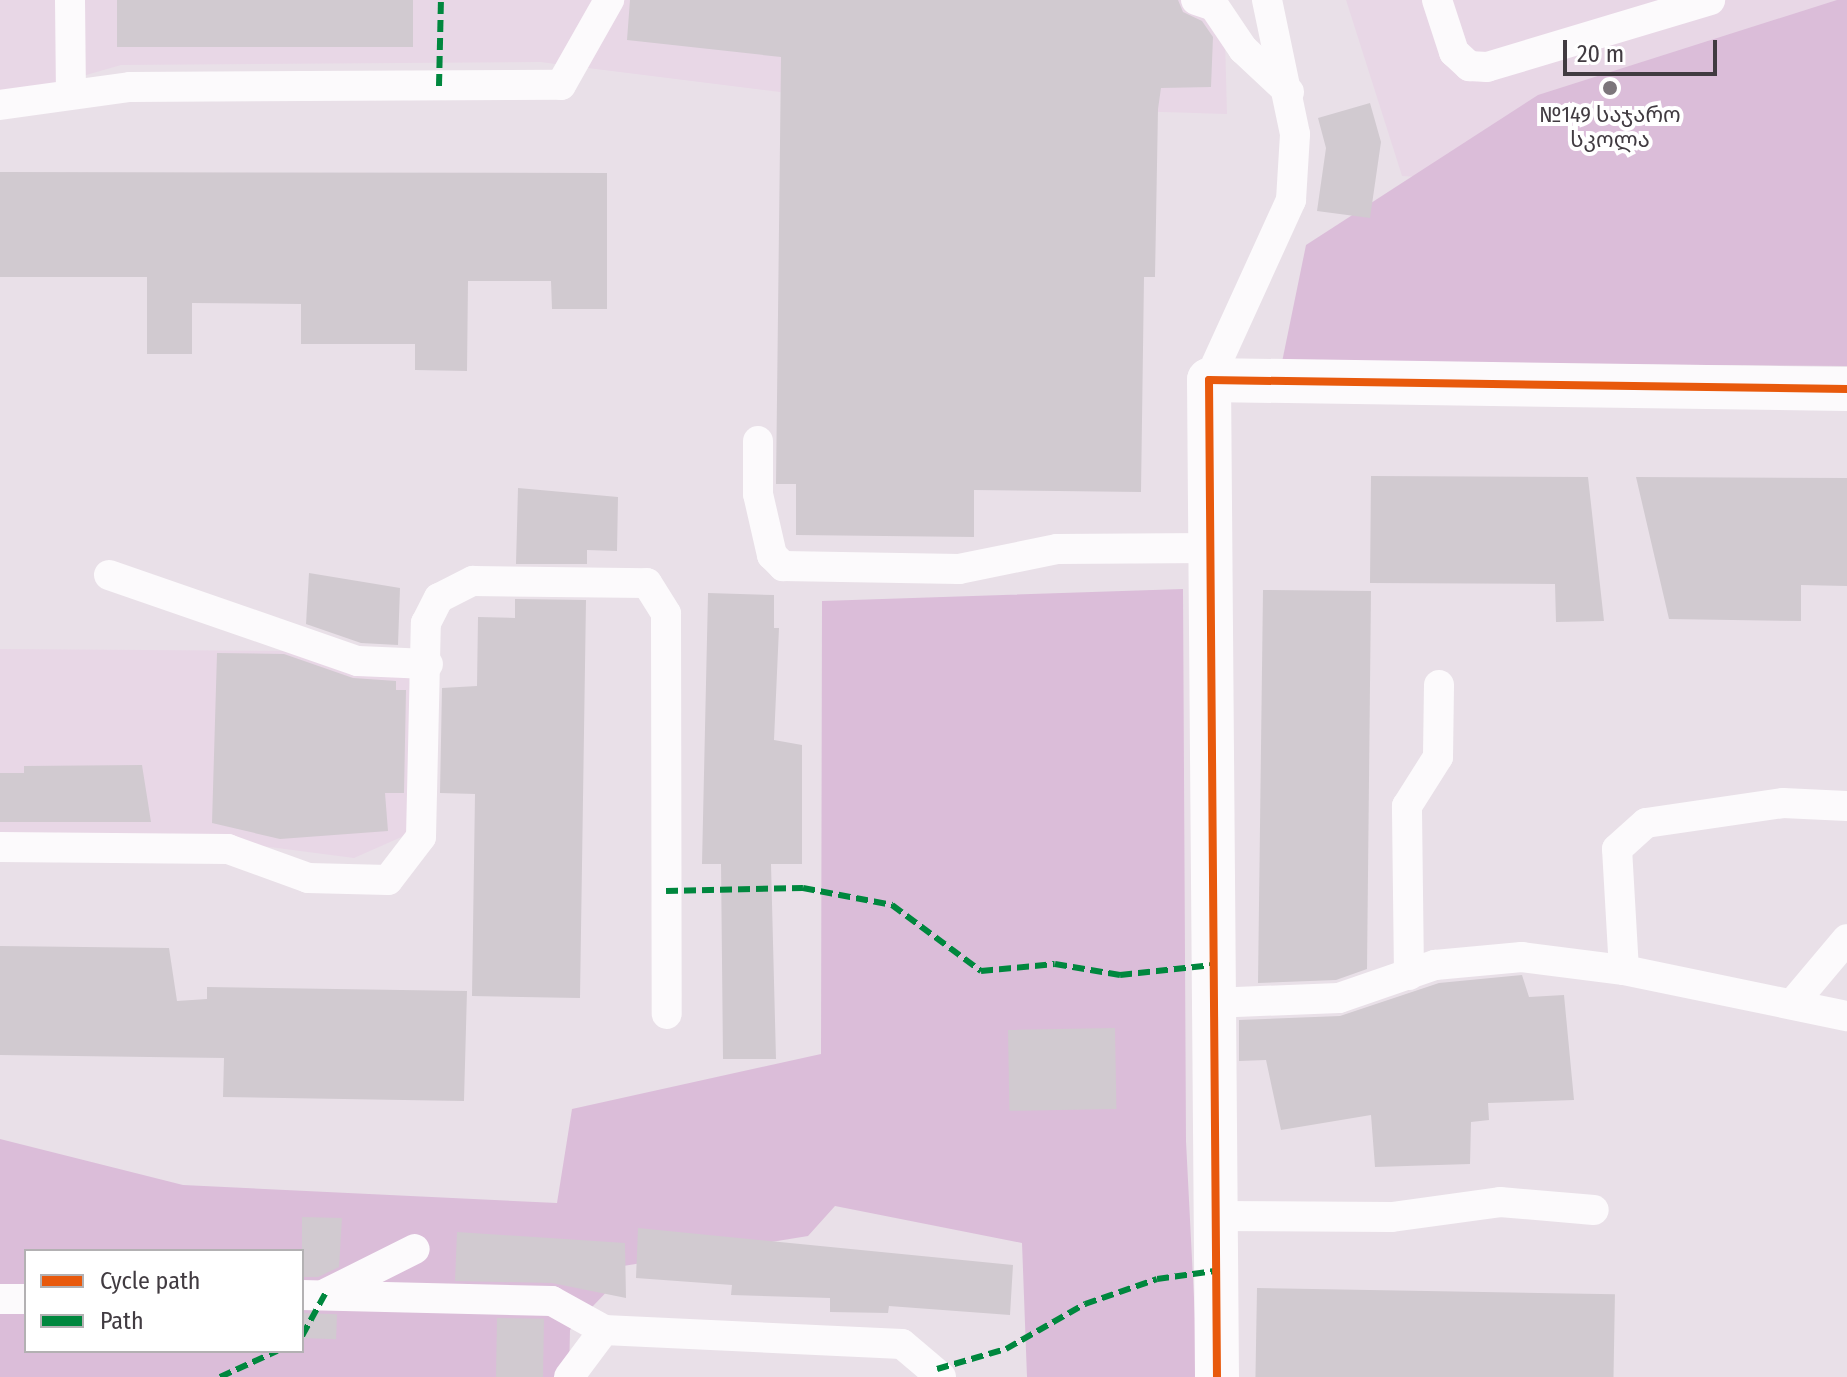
<!DOCTYPE html>
<html>
<head>
<meta charset="utf-8">
<style>
	body { margin:0 }
	#map { position:relative; width:1847px; height:1377px; overflow:hidden; background:#e9e0e8; font-family:"Fira Sans Condensed","Noto Sans Georgian",sans-serif }
	div>[style] { position:absolute }
	.built>* { inset:0; background:#e8d7e6 }
	.forest>* { inset:0; background:#dbbdd9 }
	.building>* { inset:0; background:#d1cad0; transform-origin:0 0 }
	.lane>* { height:30px; margin:-15px; padding:0 15px; transform-origin:15px; border-radius:15px; background:#fcfafc }
	.street>* { height:44px; margin:-22px; padding:0 22px; transform-origin:22px; border-radius:22px; background:#fcfafc }
	.quiet>* { height:6px; margin-top:-3px; transform-origin:0; background:repeating-linear-gradient(90deg,#00873e 0 12px,transparent 0 18px) }
	.cycleway>* { height:8px; margin:-4px; padding:0 4px; transform-origin:4px; border-radius:4px; background:#e8590c }
	.dots>* { width:22px; height:22px; translate:-50% -50%; box-sizing:border-box; border:4px solid #fff; border-radius:50% }
	span { translate:-50% -50%; white-space:nowrap; text-align:center; line-height:1.15; -webkit-text-stroke:8px #fff; paint-order:stroke }
	.poi-label { font-size:22px; color:#413b41 }
	.legend { position:absolute; left:24px; top:1249px; width:280px; height:104px; box-sizing:border-box; background:#fff; border:2px solid #b3b1b3; margin:0; padding:10px 14px; list-style:none; font-size:24px; color:#413b41 }
	.legend li { display:flex; align-items:center; gap:16px; height:40px }
	.legend b { width:40px; border:2px solid #b3b1b3 }
	.scale { position:absolute; left:1563px; top:40px; width:154px; height:36px; box-sizing:border-box; border:4px solid #413b41; border-top:0; padding-left:10px; font-size:24px; line-height:28px; white-space:nowrap; color:#413b41; -webkit-text-stroke:6px #fff; paint-order:stroke }
</style>
</head>
<body>
<div id="map">
	<div class="built">
		<i style="clip-path:polygon(0 0,1224px 0,1227px 114px,867px 103px,540px 62px,121px 65px,27px 92px,0 92px)"></i>
		<i style="clip-path:polygon(1346px 0,1847px 0,1815px 201px,1402px 176px)"></i>
		<i style="clip-path:polygon(0 649px,310px 651px,409px 677px,419px 770px,406px 835px,354px 858px,232px 842px,0 837px)"></i>
	</div>
	<div class="forest">
		<i style="clip-path:polygon(1837px 0,1847px 0,1847px 366px,1282px 362px,1306px 245px,1538px 95px)"></i>
		<i style="clip-path:polygon(evenodd,1183px 589px,1186px 1141px,1198px 1377px,1027px 1377px,1022px 1243px,835px 1206px,808px 1236px,617px 1267px,617px 1281px,570px 1330px,569px 1377px,0 1377px,0 1139px,183px 1185px,557px 1203px,572px 1109px,821px 1054px,822px 601px,1183px 589px,26px 1251px,302px 1251px,302px 1351px,26px 1351px,26px 1251px)"></i>
	</div>
	<div class="building">
		<i style="left:117px;top:0;width:296px;height:47px"></i>
		<i style="clip-path:polygon(630px 0,1178px 0,1183px 12px,1202px 21px,1213px 37px,1211px 87px,1161px 88px,1158px 109px,1155px 277px,1144px 277px,1141px 492px,974px 490px,974px 537px,796px 535px,796px 484px,776px 484px,781px 57px,627px 40px)"></i>
		<i style="clip-path:polygon(1370px 103px,1381px 142px,1370px 218px,1317px 211px,1326px 148px,1318px 118px)"></i>
		<i style="clip-path:polygon(0 172px,607px 173px,607px 309px,552px 309px,551px 281px,468px 281px,467px 371px,415px 370px,415px 344px,301px 344px,301px 304px,192px 303px,192px 354px,147px 354px,147px 277px,0 277px)"></i>
		<i style="clip-path:polygon(1371px 476px,1588px 477px,1604px 621px,1556px 622px,1555px 584px,1370px 583px)"></i>
		<i style="clip-path:polygon(1636px 477px,1847px 478px,1847px 586px,1801px 585px,1801px 621px,1669px 619px)"></i>
		<i style="clip-path:polygon(518px 488px,618px 497px,617px 551px,587px 550px,587px 564px,516px 564px)"></i>
		<i style="clip-path:polygon(309px 573px,400px 588px,398px 645px,361px 643px,306px 624px)"></i>
		<i style="clip-path:polygon(1263px 590px,1371px 591px,1367px 969px,1336px 980px,1258px 983px)"></i>
		<i style="clip-path:polygon(708px 593px,774px 595px,774px 628px,779px 628px,774px 740px,802px 745px,802px 864px,771px 864px,776px 1059px,723px 1059px,721px 864px,702px 864px)"></i>
		<i style="clip-path:polygon(515px 599px,586px 600px,580px 998px,472px 996px,475px 794px,440px 793px,442px 688px,477px 686px,478px 617px,515px 618px)"></i>
		<i style="clip-path:polygon(217px 653px,284px 654px,353px 678px,396px 681px,396px 690px,406px 690px,404px 793px,385px 793px,388px 831px,280px 839px,212px 823px)"></i>
		<i style="clip-path:polygon(142px 765px,151px 822px,0 822px,0 773px,24px 773px,24px 766px)"></i>
		<i style="clip-path:polygon(0 946px,169px 948px,177px 1001px,207px 999px,207px 987px,467px 991px,464px 1101px,223px 1097px,224px 1058px,0 1055px)"></i>
		<i style="clip-path:polygon(1522px 975px,1529px 997px,1564px 995px,1574px 1100px,1488px 1103px,1489px 1120px,1471px 1122px,1470px 1164px,1375px 1167px,1371px 1115px,1281px 1130px,1266px 1060px,1239px 1061px,1239px 1020px,1340px 1016px,1439px 983px)"></i>
		<i style="left:1115px;top:1028px;width:81px;height:107px;rotate:89deg"></i>
		<i style="clip-path:polygon(302px 1217px,342px 1218px,339px 1267px,318px 1277px,302px 1277px)"></i>
		<i style="clip-path:polygon(638px 1228px,1013px 1265px,1010px 1315px,889px 1306px,888px 1313px,830px 1312px,830px 1298px,731px 1295px,732px 1285px,636px 1278px)"></i>
		<i style="clip-path:polygon(457px 1232px,625px 1243px,626px 1298px,552px 1283px,455px 1281px)"></i>
		<i style="left:1257px;top:1288px;width:358px;height:89px;rotate:1deg"></i>
		<i style="left:302px;top:1313px;width:35px;height:25px;rotate:2deg"></i>
		<i style="left:497px;top:1318px;width:47px;height:59px;rotate:1deg"></i>
	</div>
	<div class="lane">
		<i style="left:70px;top:0;width:91px;rotate:89.4deg"></i>
		<i style="left:1196px;top:0;width:19px;rotate:18deg"></i>
		<i style="left:1214px;top:6px;width:52px;rotate:56deg"></i>
		<i style="left:1243px;top:49px;width:63px;rotate:43.1deg"></i>
		<i style="left:1437px;top:0;width:55px;rotate:71.9deg"></i>
		<i style="left:1454px;top:52px;width:21px;rotate:43deg"></i>
		<i style="left:1469px;top:66px;width:18px;rotate:3deg"></i>
		<i style="left:1487px;top:67px;width:233px;rotate:-16.7deg"></i>
		<i style="left:0;top:105px;width:131px;rotate:-7.9deg"></i>
		<i style="left:130px;top:87px;width:431px;rotate:-0.3deg"></i>
		<i style="left:561px;top:85px;width:98px;rotate:-60.5deg"></i>
		<i style="left:1209px;top:380px;width:198px;rotate:-65.5deg"></i>
		<i style="left:1291px;top:200px;width:66px;rotate:-86.5deg"></i>
		<i style="left:1295px;top:134px;width:137px;rotate:-101.8deg"></i>
		<i style="left:758px;top:441px;width:53px;rotate:90deg"></i>
		<i style="left:758px;top:494px;width:63px;rotate:77.1deg"></i>
		<i style="left:772px;top:555px;width:16px;rotate:45deg"></i>
		<i style="left:783px;top:566px;width:176px;rotate:1deg"></i>
		<i style="left:959px;top:569px;width:100px;rotate:-11.5deg"></i>
		<i style="left:1057px;top:549px;width:151px;rotate:-0.4deg"></i>
		<i style="left:109px;top:575px;width:263px;rotate:19.1deg"></i>
		<i style="left:358px;top:661px;width:70px;rotate:2.5deg"></i>
		<i style="left:0;top:847px;width:228px;rotate:0.5deg"></i>
		<i style="left:228px;top:849px;width:85px;rotate:19.9deg"></i>
		<i style="left:308px;top:878px;width:80px;rotate:1.4deg"></i>
		<i style="left:388px;top:880px;width:54px;rotate:-52.5deg"></i>
		<i style="left:421px;top:837px;width:214px;rotate:-88.7deg"></i>
		<i style="left:426px;top:623px;width:28px;rotate:-63deg"></i>
		<i style="left:439px;top:598px;width:38px;rotate:-27deg"></i>
		<i style="left:473px;top:581px;width:174px;rotate:0.7deg"></i>
		<i style="left:647px;top:583px;width:36px;rotate:58deg"></i>
		<i style="left:666px;top:614px;width:400px;rotate:89.9deg"></i>
		<i style="left:1624px;top:970px;width:121px;rotate:-93.3deg"></i>
		<i style="left:1617px;top:849px;width:39px;rotate:-42deg"></i>
		<i style="left:1646px;top:823px;width:138px;rotate:-8.3deg"></i>
		<i style="left:1783px;top:803px;width:64px;rotate:2.7deg"></i>
		<i style="left:1409px;top:975px;width:169px;rotate:-90.7deg"></i>
		<i style="left:1407px;top:806px;width:58px;rotate:-57.7deg"></i>
		<i style="left:1438px;top:757px;width:72px;rotate:-89.2deg"></i>
		<i style="left:1794px;top:1002px;width:82px;rotate:-49.9deg"></i>
		<i style="left:1212px;top:1003px;width:127px;rotate:-2.3deg"></i>
		<i style="left:1339px;top:998px;width:102px;rotate:-19deg"></i>
		<i style="left:1435px;top:965px;width:87px;rotate:-5.3deg"></i>
		<i style="left:1522px;top:957px;width:103px;rotate:7.3deg"></i>
		<i style="left:1624px;top:970px;width:228px;rotate:11.7deg"></i>
		<i style="left:1212px;top:1216px;width:180px;rotate:0.3deg"></i>
		<i style="left:1392px;top:1217px;width:109px;rotate:-7.9deg"></i>
		<i style="left:1500px;top:1202px;width:94px;rotate:4.9deg"></i>
		<i style="left:327px;top:1293px;width:98px;rotate:-26.6deg"></i>
		<i style="left:302px;top:1295px;width:250px;rotate:1.4deg"></i>
		<i style="left:552px;top:1301px;width:60px;rotate:29.1deg"></i>
		<i style="left:604px;top:1330px;width:298px;rotate:2.7deg"></i>
		<i style="left:902px;top:1344px;width:51px;rotate:40.2deg"></i>
		<i style="left:0;top:1299px;width:26px"></i>
		<i style="left:569px;top:1377px;width:59px;rotate:-53.3deg"></i>
	</div>
	<div class="street">
		<i style="left:1217px;top:1377px;width:997px;rotate:-90.46deg"></i>
		<i style="left:1209px;top:380px;width:638px;rotate:0.81deg"></i>
	</div>
	<div class="quiet">
		<i style="left:439px;top:86px;width:86px;rotate:-88.7deg"></i>
		<i style="left:666px;top:891px;width:137px;rotate:-1.3deg"></i>
		<i style="left:803px;top:888px;width:91px;rotate:10.8deg"></i>
		<i style="left:892px;top:905px;width:111px;rotate:36.6deg"></i>
		<i style="left:981px;top:971px;width:74px;rotate:-5.4deg"></i>
		<i style="left:1055px;top:964px;width:66px;rotate:9.6deg"></i>
		<i style="left:1120px;top:975px;width:93px;rotate:-6.2deg"></i>
		<i style="left:302px;top:1336px;width:48px;rotate:-61.3deg"></i>
		<i style="left:937px;top:1369px;width:72px;rotate:-16.2deg"></i>
		<i style="left:1006px;top:1349px;width:91px;rotate:-29.7deg"></i>
		<i style="left:1085px;top:1304px;width:76px;rotate:-19.1deg"></i>
		<i style="left:1157px;top:1279px;width:58px;rotate:-8deg"></i>
		<i style="left:220px;top:1377px;width:63px;rotate:-24.5deg"></i>
	</div>
	<div class="cycleway">
		<i style="left:1217px;top:1377px;width:997px;rotate:-90.46deg"></i>
		<i style="left:1209px;top:380px;width:638px;rotate:0.81deg"></i>
	</div>
	<div class="dots">
		<i style="left:1610px;top:88px;background:#7c757b"></i>
	</div>
	<div class="poi-label">
		<span style="left:1610px;top:127px">№149 საჯარო<br>სკოლა</span>
	</div>
	<ul class="legend">
	<li><b style="height:10px;background:#e8590c"></b>Cycle path</li>
	<li><b style="height:10px;background:#00873e"></b>Path</li>
	</ul>
	<div class="scale">20 m</div>
</div>
</body>
</html>
